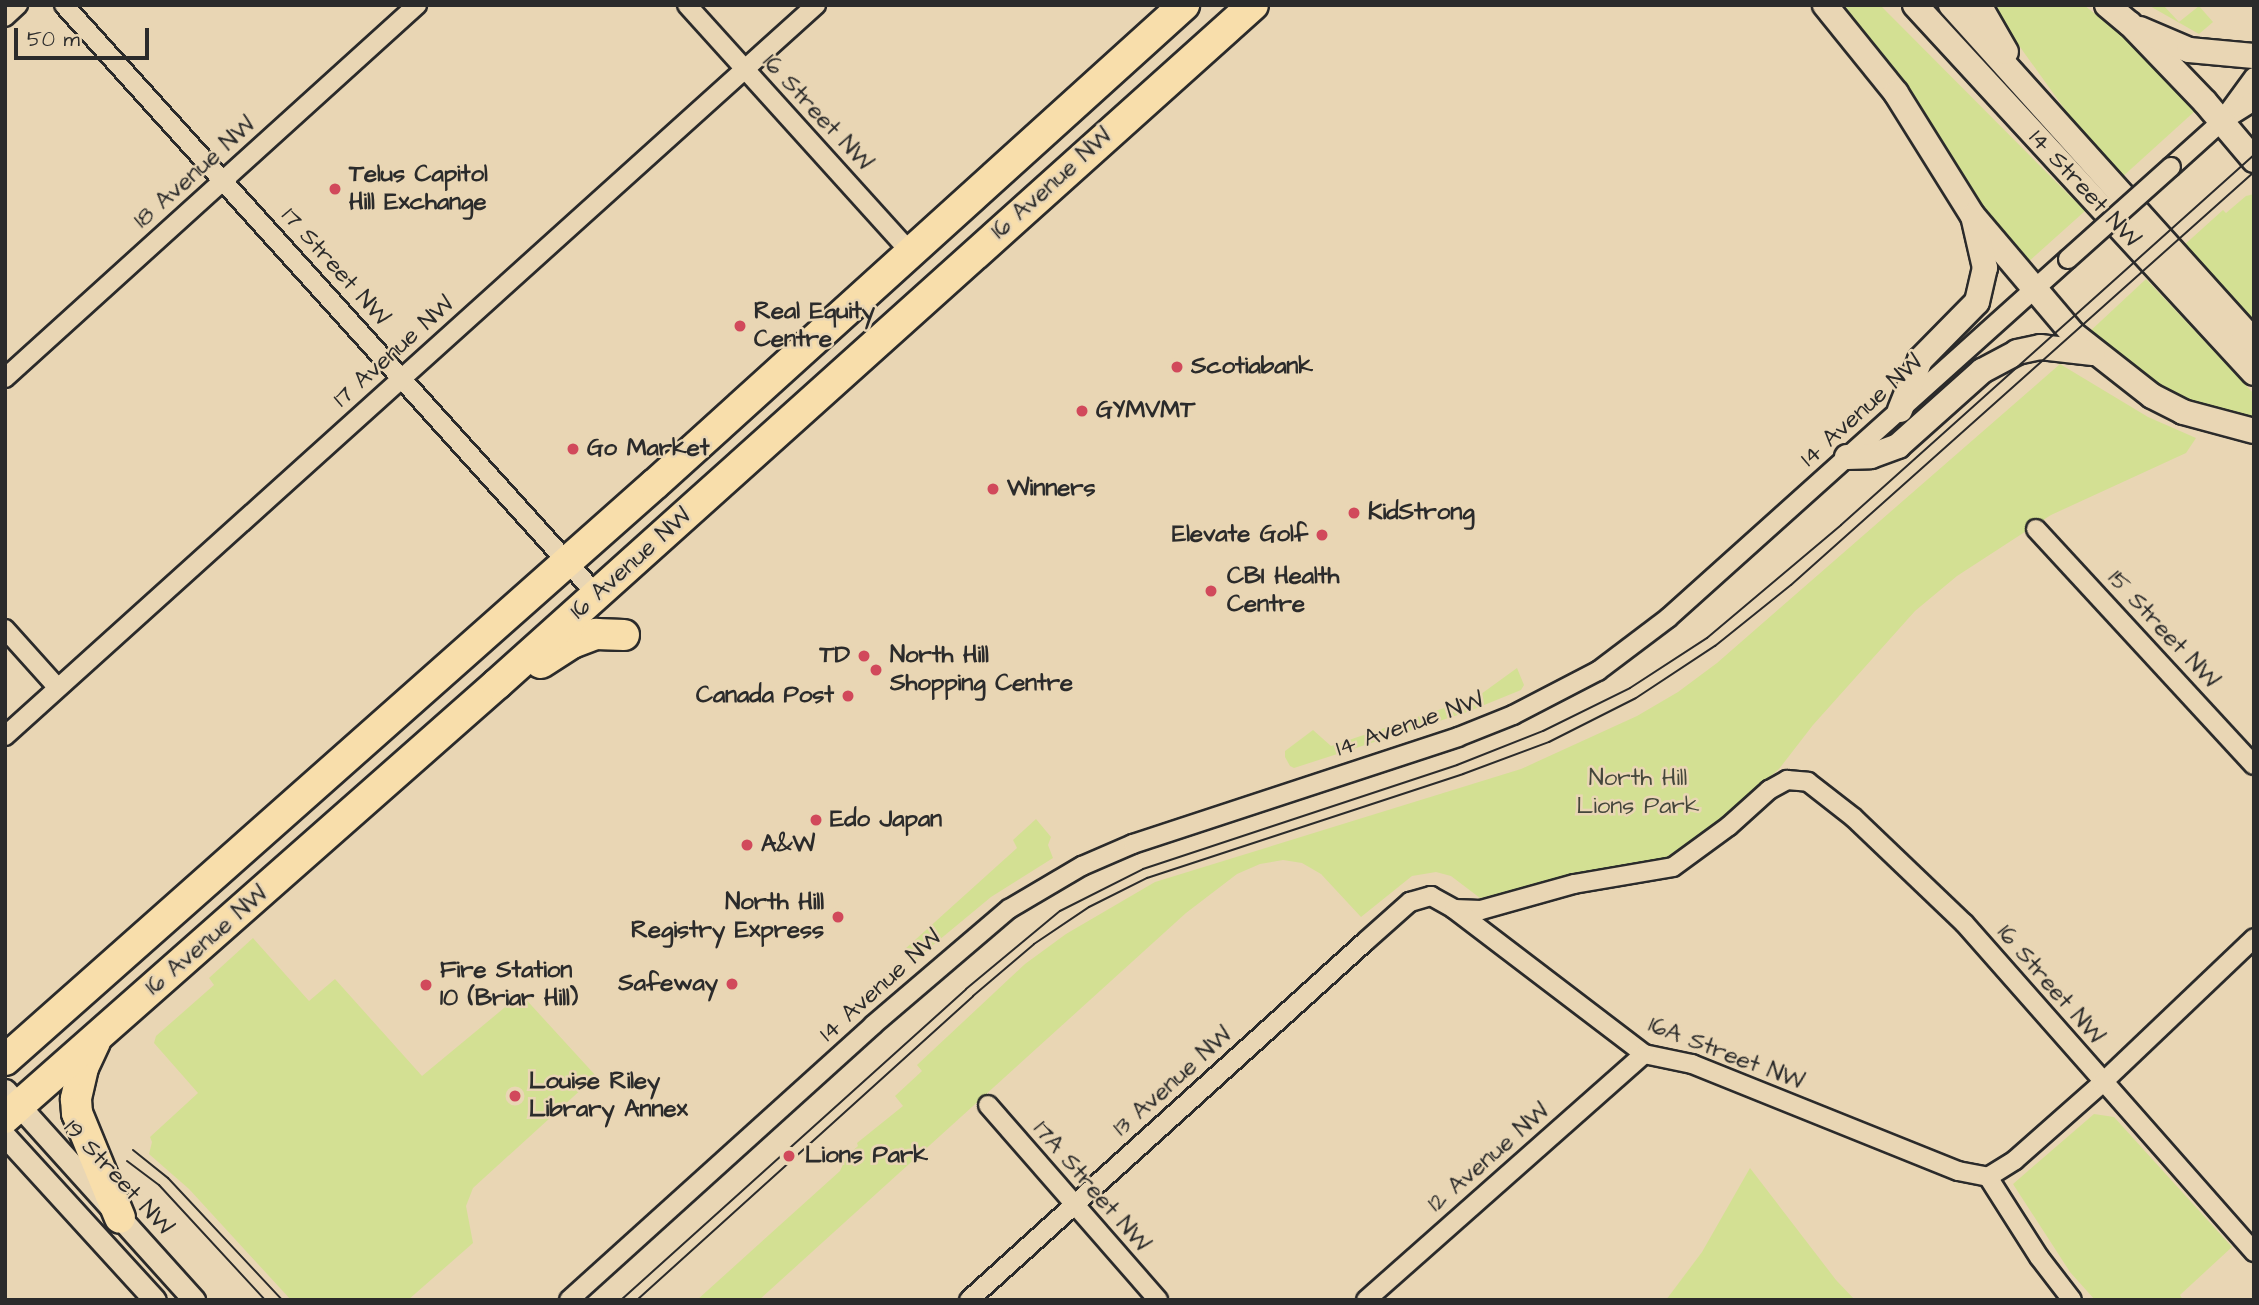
<!DOCTYPE html>
<html>
<head>
<meta charset="utf-8">
<style>
	body { margin:0 }
	#map { position:relative; width:2259px; height:1305px; overflow:hidden; background:#e9d6b4; font-family:"Architects Daughter",sans-serif }
	div>[style] { position:absolute }
	.green>* { inset:0; background:#d3e093 }
	.roads { filter:drop-shadow(2px 0 #2b2b2b) drop-shadow(-2px 0 #2b2b2b) drop-shadow(0 2px #2b2b2b) drop-shadow(0 -2px #2b2b2b) }
	.minor>* { height:18px; margin:-9px; padding:0 9px; transform-origin:9px; border-radius:9px; background:#e9d6b4 }
	.tertiary>* { height:21px; margin:-10.5px; padding:0 10.5px; transform-origin:10.5px; border-radius:10.5px; background:#e9d6b4 }
	.secondary>* { height:24px; margin:-12px; padding:0 12px; transform-origin:12px; border-radius:12px; background:#e9d6b4 }
	.trunk>* { height:30px; margin:-15px; padding:0 15px; transform-origin:15px; border-radius:15px; background:#f8deab }
	.tram>* { height:2px; margin:-1px; padding:0 1px; transform-origin:1px; border-radius:1px; background:#2b2b2b }
	.bridges { filter:drop-shadow(2px 0 #2b2b2b) drop-shadow(-2px 0 #2b2b2b) drop-shadow(0 2px #2b2b2b) drop-shadow(0 -2px #2b2b2b) }
	.minor-bridge>* { height:18px; margin:-9px; padding:0 9px; transform-origin:9px; border-radius:9px; background:#e9d6b4 }
	.dots>* { width:19px; height:19px; translate:-50% -50%; box-sizing:border-box; border:4px solid #e9d6b4; border-radius:50% }
	span { translate:-50% -50%; white-space:nowrap; text-align:center; line-height:1.15; -webkit-text-stroke:5px #e9d6b4; paint-order:stroke }
	.street-label { font-size:24px; color:#2b2b2b }
	.poi-label { font-size:24px; color:#2b2b2b; font-weight:700 }
	.left { translate:0 -50%; text-align:left }
	.right { translate:-100% -50%; text-align:right }
	.park-label { font-size:24px; color:#44463b }
	.frame { position:absolute; inset:0; border:7px solid #2b2b2b; pointer-events:none }
	.scale { position:absolute; left:14px; top:28px; width:135px; height:32px; box-sizing:border-box; border:4px solid #2b2b2b; border-top:0; padding-left:9px; font-size:21px; line-height:24px; white-space:nowrap; color:#2b2b2b; -webkit-text-stroke:5px #e9d6b4; paint-order:stroke }
</style>
</head>
<body>
<div id="map">
	<div class="green">
		<i style="clip-path:polygon(1839px 5px,1880px 5px,2085px 211px,2027px 263px,1993px 224px,1885px 60px)"></i>
		<i style="clip-path:polygon(1990px 5px,2084px 5px,2137px 48px,2197px 107px,2195px 111px,2120px 179px,2071px 118px)"></i>
		<i style="clip-path:polygon(2148px 5px,2163px 5px,2179px 22px,2199px 6px,2213px 22px,2199px 34px)"></i>
		<i style="clip-path:polygon(2254px 194px,2254px 330px,2182px 247px,2223px 210px,2226px 213px,2246px 196px)"></i>
		<i style="clip-path:polygon(2146px 279px,2254px 394px,2254px 424px,2189px 401px,2140px 374px,2086px 335px)"></i>
		<i style="clip-path:polygon(2060px 364px,2148px 417px,2196px 438px,2186px 453px,2051px 515px,1957px 576px,1915px 611px,1813px 725px,1779px 769px,1715px 824px,1665px 858px,1480px 898px,1451px 876px,1436px 872px,1412px 876px,1361px 917px,1321px 874px,1302px 863px,1283px 860px,1260px 864px,1237px 874px,1186px 913px,759px 1300px,697px 1300px,840px 1171px,847px 1156px,858px 1146px,857px 1143px,903px 1106px,895px 1096px,922px 1071px,917px 1065px,1025px 964px,1066px 934px,1155px 882px,1521px 769px,1637px 716px,1678px 692px,1717px 663px)"></i>
		<i style="clip-path:polygon(1517px 668px,1524px 685px,1521px 690px,1467px 712px,1294px 768px,1290px 766px,1285px 757px,1285px 751px,1313px 730px,1331px 746px,1477px 697px)"></i>
		<i style="clip-path:polygon(1036px 819px,1051px 837px,1048px 845px,1053px 858px,991px 897px,915px 960px,905px 949px,1017px 848px,1013px 840px)"></i>
		<i style="clip-path:polygon(253px 938px,309px 1001px,335px 979px,422px 1076px,521px 994px,596px 1076px,473px 1188px,466px 1206px,473px 1243px,408px 1300px,291px 1300px,189px 1189px,149px 1154px,152px 1142px,150px 1137px,198px 1093px,154px 1043px,156px 1036px,214px 985px,209px 978px)"></i>
		<i style="clip-path:polygon(2094px 1114px,2114px 1117px,2232px 1247px,2180px 1295px,2183px 1300px,2095px 1300px,2070px 1272px,2013px 1184px)"></i>
		<i style="clip-path:polygon(1750px 1168px,1836px 1280px,1855px 1300px,1666px 1300px,1702px 1252px)"></i>
	</div>
	<div class="roads">
		<div class="minor">
			<i style="left:64px;top:5px;width:795px;rotate:47.91deg"></i>
			<i style="left:687px;top:5px;width:334px;rotate:47.9deg"></i>
			<i style="left:5px;top:17px;width:18px;rotate:-43deg"></i>
			<i style="left:2224px;top:118px;width:51px;rotate:-53.8deg"></i>
			<i style="left:2171px;top:167px;width:69px;rotate:-42deg"></i>
			<i style="left:2222px;top:121px;width:38px;rotate:-32deg"></i>
			<i style="left:5px;top:378px;width:556px;rotate:-42.16deg"></i>
			<i style="left:2036px;top:529px;width:321px;rotate:47.3deg"></i>
			<i style="left:5px;top:629px;width:79px;rotate:48.1deg"></i>
			<i style="left:5px;top:736px;width:1092px;rotate:-42.03deg"></i>
			<i style="left:1454px;top:909px;width:27px;rotate:2deg"></i>
			<i style="left:1481px;top:910px;width:97px;rotate:-15.6deg"></i>
			<i style="left:1574px;top:884px;width:100px;rotate:-9.7deg"></i>
			<i style="left:1673px;top:867px;width:69px;rotate:-36.2deg"></i>
			<i style="left:1729px;top:826px;width:54px;rotate:-42deg"></i>
			<i style="left:1769px;top:790px;width:21px;rotate:-29deg"></i>
			<i style="left:1787px;top:780px;width:21px;rotate:5deg"></i>
			<i style="left:1808px;top:782px;width:58px;rotate:38deg"></i>
			<i style="left:1854px;top:818px;width:152px;rotate:43.7deg"></i>
			<i style="left:1964px;top:923px;width:439px;rotate:48.6deg"></i>
			<i style="left:988px;top:1105px;width:259px;rotate:48.9deg"></i>
			<i style="left:1988px;top:1177px;width:95px;rotate:57.5deg"></i>
			<i style="left:2039px;top:1257px;width:54px;rotate:52.5deg"></i>
			<i style="left:569px;top:1300px;width:410px;rotate:-42.1deg"></i>
			<i style="left:873px;top:1025px;width:179px;rotate:-40.5deg"></i>
			<i style="left:1009px;top:909px;width:85px;rotate:-30.5deg"></i>
			<i style="left:1082px;top:866px;width:56px;rotate:-23.3deg"></i>
			<i style="left:1133px;top:844px;width:342px;rotate:-18.2deg"></i>
			<i style="left:1458px;top:737px;width:59px;rotate:-21.8deg"></i>
			<i style="left:1513px;top:715px;width:96px;rotate:-27.4deg"></i>
			<i style="left:1598px;top:671px;width:88px;rotate:-37.1deg"></i>
			<i style="left:1668px;top:618px;width:537px;rotate:-41.91deg"></i>
			<i style="left:969px;top:1300px;width:535px;rotate:-42.12deg"></i>
			<i style="left:1366px;top:941px;width:59px;rotate:-41.6deg"></i>
			<i style="left:1410px;top:902px;width:22px;rotate:-16deg"></i>
			<i style="left:1431px;top:896px;width:26px;rotate:29deg"></i>
			<i style="left:1454px;top:909px;width:239px;rotate:37.3deg"></i>
			<i style="left:1644px;top:1054px;width:49px;rotate:11.8deg"></i>
			<i style="left:1692px;top:1064px;width:287px;rotate:21.9deg"></i>
			<i style="left:1958px;top:1171px;width:31px;rotate:11deg"></i>
			<i style="left:1988px;top:1177px;width:32px;rotate:-32deg"></i>
			<i style="left:2015px;top:1160px;width:116px;rotate:-41.5deg"></i>
			<i style="left:2102px;top:1083px;width:210px;rotate:-43.6deg"></i>
			<i style="left:1366px;top:1300px;width:371px;rotate:-41.5deg"></i>
		</div>
		<div class="tertiary">
			<i style="left:5px;top:1090px;width:283px;rotate:48deg"></i>
			<i style="left:5px;top:1136px;width:222px;rotate:47.6deg"></i>
		</div>
		<div class="secondary">
			<i style="left:1825px;top:5px;width:113px;rotate:51.1deg"></i>
			<i style="left:1896px;top:93px;width:145px;rotate:58deg"></i>
			<i style="left:1973px;top:216px;width:155px;rotate:49.7deg"></i>
			<i style="left:2073px;top:334px;width:100px;rotate:38.1deg"></i>
			<i style="left:2152px;top:396px;width:35px;rotate:27deg"></i>
			<i style="left:2183px;top:412px;width:73px;rotate:15deg"></i>
			<i style="left:1915px;top:5px;width:500px;rotate:47.35deg"></i>
			<i style="left:1951px;top:5px;width:453px;rotate:48deg"></i>
			<i style="left:1979px;top:5px;width:54px;rotate:60.1deg"></i>
			<i style="left:2107px;top:5px;width:30px;rotate:40deg"></i>
			<i style="left:2130px;top:24px;width:108px;rotate:46.1deg"></i>
			<i style="left:2205px;top:102px;width:76px;rotate:49.8deg"></i>
			<i style="left:2140px;top:29px;width:53px;rotate:23.2deg"></i>
			<i style="left:2189px;top:50px;width:65px;rotate:5.3deg"></i>
			<i style="left:1900px;top:410px;width:54px;rotate:-68.2deg"></i>
			<i style="left:1920px;top:360px;width:81px;rotate:-45.5deg"></i>
			<i style="left:1977px;top:302px;width:35px;rotate:-77deg"></i>
			<i style="left:1985px;top:268px;width:49px;rotate:-102.9deg"></i>
			<i style="left:1847px;top:457px;width:24px;rotate:-2deg"></i>
			<i style="left:1871px;top:456px;width:29px;rotate:-20deg"></i>
			<i style="left:1898px;top:446px;width:113px;rotate:-41.8deg"></i>
			<i style="left:1982px;top:371px;width:40px;rotate:-28deg"></i>
			<i style="left:2017px;top:352px;width:24px;rotate:-12deg"></i>
			<i style="left:2040px;top:347px;width:53px;rotate:6.5deg"></i>
		</div>
		<div class="trunk">
			<i style="left:541px;top:663px;width:37px;rotate:-33deg"></i>
			<i style="left:572px;top:643px;width:26px;rotate:-21deg"></i>
			<i style="left:596px;top:634px;width:28px;rotate:2deg"></i>
			<i style="left:95px;top:1042px;width:29px;rotate:115deg"></i>
			<i style="left:83px;top:1068px;width:32px;rotate:103deg"></i>
			<i style="left:76px;top:1099px;width:14px;rotate:86deg"></i>
			<i style="left:77px;top:1113px;width:113px;rotate:67.7deg"></i>
			<i style="left:5px;top:1060px;width:868px;rotate:-41.55deg"></i>
			<i style="left:655px;top:484px;width:714px;rotate:-42.16deg"></i>
			<i style="left:5px;top:1118px;width:656px;rotate:-41.42deg"></i>
			<i style="left:497px;top:684px;width:1016px;rotate:-41.93deg"></i>
		</div>
	</div>
	<div class="tram">
		<i style="left:133px;top:1150px;width:45px;rotate:38.7deg"></i>
		<i style="left:168px;top:1178px;width:167px;rotate:46.9deg"></i>
		<i style="left:127px;top:1161px;width:40px;rotate:37deg"></i>
		<i style="left:159px;top:1185px;width:156px;rotate:47.3deg"></i>
		<i style="left:621px;top:1300px;width:464px;rotate:-42deg"></i>
		<i style="left:966px;top:989px;width:122px;rotate:-39.7deg"></i>
		<i style="left:1060px;top:911px;width:93px;rotate:-26.8deg"></i>
		<i style="left:1143px;top:869px;width:331px;rotate:-18.3deg"></i>
		<i style="left:1457px;top:765px;width:92px;rotate:-21.6deg"></i>
		<i style="left:1543px;top:731px;width:97px;rotate:-26.3deg"></i>
		<i style="left:1630px;top:688px;width:92px;rotate:-33deg"></i>
		<i style="left:1707px;top:638px;width:175px;rotate:-40.1deg"></i>
		<i style="left:1841px;top:525px;width:554px;rotate:-41.86deg"></i>
		<i style="left:637px;top:1300px;width:453px;rotate:-42.1deg"></i>
		<i style="left:973px;top:996px;width:80px;rotate:-40.4deg"></i>
		<i style="left:1034px;top:944px;width:66px;rotate:-33.9deg"></i>
		<i style="left:1089px;top:907px;width:65px;rotate:-26.6deg"></i>
		<i style="left:1147px;top:878px;width:333px;rotate:-18.2deg"></i>
		<i style="left:1463px;top:774px;width:92px;rotate:-20.4deg"></i>
		<i style="left:1549px;top:742px;width:97px;rotate:-26.8deg"></i>
		<i style="left:1636px;top:698px;width:95px;rotate:-33.4deg"></i>
		<i style="left:1715px;top:646px;width:97px;rotate:-38.8deg"></i>
		<i style="left:1791px;top:585px;width:620px;rotate:-41.73deg"></i>
	</div>
	<div class="bridges">
		<div class="minor-bridge">
			<i style="left:2068px;top:259px;width:138px;rotate:-41.8deg"></i>
		</div>
	</div>
	<div class="dots">
		<i style="left:335px;top:189px;background:#d1495b"></i>
		<i style="left:740px;top:326px;background:#d1495b"></i>
		<i style="left:1177px;top:367px;background:#d1495b"></i>
		<i style="left:1082px;top:411px;background:#d1495b"></i>
		<i style="left:573px;top:449px;background:#d1495b"></i>
		<i style="left:993px;top:489px;background:#d1495b"></i>
		<i style="left:1354px;top:513px;background:#d1495b"></i>
		<i style="left:1322px;top:535px;background:#d1495b"></i>
		<i style="left:1211px;top:591px;background:#d1495b"></i>
		<i style="left:864px;top:656px;background:#d1495b"></i>
		<i style="left:876px;top:670px;background:#d1495b"></i>
		<i style="left:848px;top:696px;background:#d1495b"></i>
		<i style="left:816px;top:820px;background:#d1495b"></i>
		<i style="left:747px;top:845px;background:#d1495b"></i>
		<i style="left:838px;top:917px;background:#d1495b"></i>
		<i style="left:732px;top:984px;background:#d1495b"></i>
		<i style="left:426px;top:985px;background:#d1495b"></i>
		<i style="left:515px;top:1096px;background:#d1495b"></i>
		<i style="left:789px;top:1156px;background:#d1495b"></i>
	</div>
	<div class="street-label">
		<span style="left:817px;top:113px;rotate:47deg">16 Street NW</span>
		<span style="left:195px;top:173px;rotate:-42deg">18 Avenue NW</span>
		<span style="left:1052px;top:184px;rotate:-42deg">16 Avenue NW</span>
		<span style="left:2084px;top:189px;rotate:47deg">14 Street NW</span>
		<span style="left:335px;top:267px;rotate:48deg">17 Street NW</span>
		<span style="left:394px;top:352px;rotate:-42deg">17 Avenue NW</span>
		<span style="left:1862px;top:411px;rotate:-42deg">14 Avenue NW</span>
		<span style="left:631px;top:564px;rotate:-42deg">16 Avenue NW</span>
		<span style="left:2163px;top:630px;rotate:47deg">15 Street NW</span>
		<span style="left:1410px;top:725px;rotate:-19deg">14 Avenue NW</span>
		<span style="left:207px;top:941px;rotate:-41deg">16 Avenue NW</span>
		<span style="left:2050px;top:985px;rotate:49deg">16 Street NW</span>
		<span style="left:881px;top:986px;rotate:-42deg">14 Avenue NW</span>
		<span style="left:1726px;top:1054px;rotate:21deg">16A Street NW</span>
		<span style="left:1173px;top:1082px;rotate:-42deg">13 Avenue NW</span>
		<span style="left:1489px;top:1158px;rotate:-41deg">12 Avenue NW</span>
		<span style="left:118px;top:1178px;rotate:47deg">19 Street NW</span>
		<span style="left:1091px;top:1187px;rotate:49deg">17A Street NW</span>
	</div>
	<div class="poi-label">
		<span class="left" style="left:349px;top:189px">Telus Capitol<br>Hill Exchange</span>
		<span class="left" style="left:754px;top:326px">Real Equity<br>Centre</span>
		<span class="left" style="left:1191px;top:367px">Scotiabank</span>
		<span class="left" style="left:1096px;top:411px">GYMVMT</span>
		<span class="left" style="left:587px;top:449px">Go Market</span>
		<span class="left" style="left:1007px;top:489px">Winners</span>
		<span class="left" style="left:1368px;top:513px">KidStrong</span>
		<span class="right" style="left:1308px;top:535px">Elevate Golf</span>
		<span class="left" style="left:1227px;top:591px">CBI Health<br>Centre</span>
		<span class="right" style="left:850px;top:656px">TD</span>
		<span class="left" style="left:890px;top:670px">North Hill<br>Shopping Centre</span>
		<span class="right" style="left:834px;top:696px">Canada Post</span>
		<span class="left" style="left:830px;top:820px">Edo Japan</span>
		<span class="left" style="left:761px;top:845px">A&amp;W</span>
		<span class="right" style="left:824px;top:917px">North Hill<br>Registry Express</span>
		<span class="left" style="left:440px;top:985px">Fire Station<br>10 (Briar Hill)</span>
		<span class="right" style="left:718px;top:984px">Safeway</span>
		<span class="left" style="left:529px;top:1096px">Louise Riley<br>Library Annex</span>
		<span class="left" style="left:805px;top:1156px">Lions Park</span>
	</div>
	<div class="park-label">
		<span style="left:1638px;top:793px">North Hill<br>Lions Park</span>
	</div>
	<div class="frame"></div>
	<div class="scale">50 m</div>
</div>
</body>
</html>
